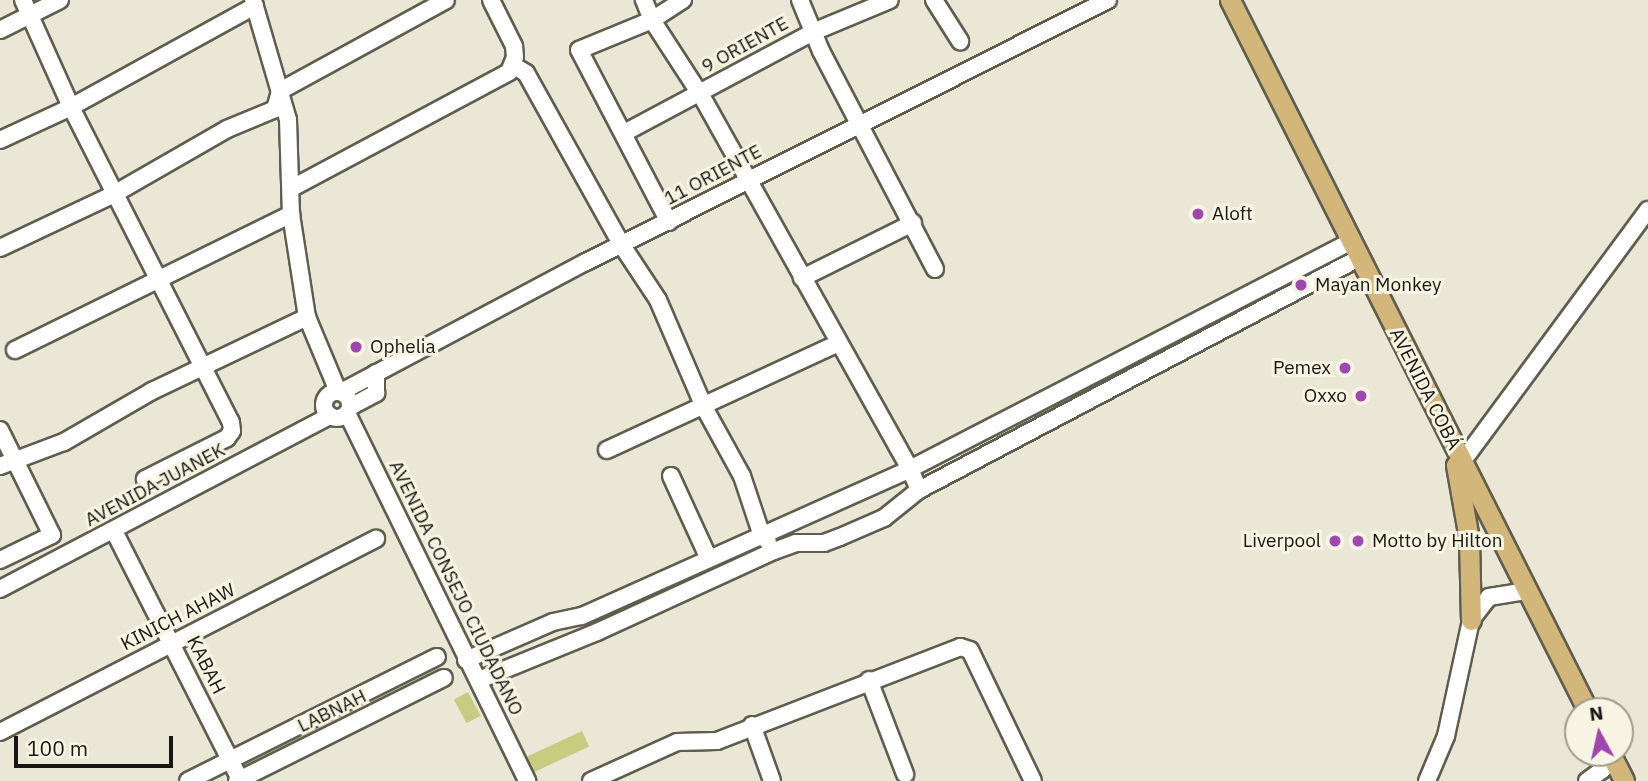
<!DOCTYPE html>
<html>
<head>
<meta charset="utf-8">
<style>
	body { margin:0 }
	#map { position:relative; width:1648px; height:781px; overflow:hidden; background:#eae7d6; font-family:"IBM Plex Sans",sans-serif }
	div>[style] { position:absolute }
	.green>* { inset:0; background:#c7cc81; transform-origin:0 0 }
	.roads { filter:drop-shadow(2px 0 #605d4e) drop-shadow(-2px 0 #605d4e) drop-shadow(0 2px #605d4e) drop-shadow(0 -2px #605d4e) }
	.minor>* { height:16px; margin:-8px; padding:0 8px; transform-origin:8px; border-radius:8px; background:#fff }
	.minor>.ring { margin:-8px; padding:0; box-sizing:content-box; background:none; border:16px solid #fff; border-radius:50% }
	.major>* { height:19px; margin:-9.5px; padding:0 9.5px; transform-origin:9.5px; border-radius:9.5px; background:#d3b67a }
	.dots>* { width:19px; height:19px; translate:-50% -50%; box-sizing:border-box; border:4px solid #f7f4e3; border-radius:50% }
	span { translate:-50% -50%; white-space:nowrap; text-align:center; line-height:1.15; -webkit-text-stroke:6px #f7f4e3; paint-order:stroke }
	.street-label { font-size:19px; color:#181711 }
	.poi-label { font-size:19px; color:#181711 }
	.left { translate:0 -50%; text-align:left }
	.right { translate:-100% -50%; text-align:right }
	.north { position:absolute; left:1564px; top:697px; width:70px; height:70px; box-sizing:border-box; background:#f7f4e3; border:2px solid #9e9c8f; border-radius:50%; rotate:352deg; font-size:19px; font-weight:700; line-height:28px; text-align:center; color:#181711 }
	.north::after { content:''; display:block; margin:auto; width:24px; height:32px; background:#9f46b1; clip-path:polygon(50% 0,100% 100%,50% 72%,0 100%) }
	.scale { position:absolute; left:14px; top:736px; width:159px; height:32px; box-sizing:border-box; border:4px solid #181711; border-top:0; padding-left:9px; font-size:21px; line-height:24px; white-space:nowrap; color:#181711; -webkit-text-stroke:5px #f7f4e3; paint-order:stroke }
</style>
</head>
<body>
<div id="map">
	<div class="green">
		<i style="left:468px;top:692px;width:27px;height:16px;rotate:62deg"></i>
		<i style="left:582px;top:731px;width:17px;height:68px;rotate:65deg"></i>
	</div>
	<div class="roads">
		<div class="minor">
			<i style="left:23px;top:0;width:117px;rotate:65.8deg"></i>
			<i style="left:71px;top:107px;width:353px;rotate:63.1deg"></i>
			<i style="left:231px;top:422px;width:9px;rotate:84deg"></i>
			<i style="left:232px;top:431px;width:9px;rotate:126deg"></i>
			<i style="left:227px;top:438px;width:92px;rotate:153.4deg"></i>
			<i style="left:253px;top:0;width:125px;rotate:73.7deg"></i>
			<i style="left:288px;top:120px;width:94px;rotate:88.2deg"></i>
			<i style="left:291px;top:214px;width:104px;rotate:81.2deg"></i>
			<i style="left:307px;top:317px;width:80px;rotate:67.3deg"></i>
			<i style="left:800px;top:0;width:55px;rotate:67.6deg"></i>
			<i style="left:821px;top:51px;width:246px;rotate:62.4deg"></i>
			<i style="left:934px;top:0;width:49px;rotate:57.6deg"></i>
			<i style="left:0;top:30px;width:67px;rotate:-26.6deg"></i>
			<i style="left:514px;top:66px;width:14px;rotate:30deg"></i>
			<i style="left:526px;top:73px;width:196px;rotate:60.9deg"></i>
			<i style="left:621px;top:244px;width:67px;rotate:56.5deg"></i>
			<i style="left:658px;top:300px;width:116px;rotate:66.7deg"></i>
			<i style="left:704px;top:407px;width:79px;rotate:61.2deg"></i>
			<i style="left:742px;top:476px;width:60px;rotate:71.6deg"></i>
			<i style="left:761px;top:533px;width:11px;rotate:52deg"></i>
			<i style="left:624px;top:133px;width:214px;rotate:-28.1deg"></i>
			<i style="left:813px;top:32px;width:83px;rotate:-22.6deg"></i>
			<i style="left:0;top:140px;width:78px;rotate:-24.9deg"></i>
			<i style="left:71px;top:107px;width:210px;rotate:-28.8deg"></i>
			<i style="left:292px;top:188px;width:246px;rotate:-28.1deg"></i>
			<i style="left:509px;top:72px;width:16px;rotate:-68deg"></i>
			<i style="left:515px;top:57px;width:11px;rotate:-95deg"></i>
			<i style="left:514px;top:46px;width:51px;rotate:-116.6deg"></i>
			<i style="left:669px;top:222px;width:194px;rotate:-117.6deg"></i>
			<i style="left:579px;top:50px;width:79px;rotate:-22.3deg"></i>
			<i style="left:652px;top:20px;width:37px;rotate:-33deg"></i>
			<i style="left:0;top:248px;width:126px;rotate:-25.3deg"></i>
			<i style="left:114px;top:194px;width:130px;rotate:-29.9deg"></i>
			<i style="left:227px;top:129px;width:52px;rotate:-22.6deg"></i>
			<i style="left:275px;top:109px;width:19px;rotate:-74deg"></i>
			<i style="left:280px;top:91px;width:189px;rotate:-28.7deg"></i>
			<i style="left:802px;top:278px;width:124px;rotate:-26.4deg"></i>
			<i style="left:15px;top:350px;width:308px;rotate:-26.2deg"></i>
			<i class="ring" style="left:324px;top:392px;width:10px;height:10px"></i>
			<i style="left:341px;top:392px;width:277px;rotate:-28deg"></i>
			<i style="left:586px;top:262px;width:584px;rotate:-26.65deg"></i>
			<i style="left:350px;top:407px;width:30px;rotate:-28deg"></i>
			<i style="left:376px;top:393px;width:20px;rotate:-90deg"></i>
			<i style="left:347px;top:413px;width:410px;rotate:63.9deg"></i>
			<i style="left:0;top:430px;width:117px;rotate:63.7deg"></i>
			<i style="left:52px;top:535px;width:58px;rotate:154.3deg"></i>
			<i style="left:607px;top:450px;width:255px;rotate:-24.8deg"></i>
			<i style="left:1462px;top:462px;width:313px;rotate:-53.6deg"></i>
			<i style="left:0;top:466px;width:68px;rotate:-20.6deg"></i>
			<i style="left:64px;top:442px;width:102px;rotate:-30.1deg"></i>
			<i style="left:152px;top:391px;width:172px;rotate:-25.5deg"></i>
			<i style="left:671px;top:476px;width:89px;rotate:65.4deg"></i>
			<i style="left:919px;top:490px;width:497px;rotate:-27.8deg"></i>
			<i style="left:114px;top:531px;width:280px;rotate:63.1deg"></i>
			<i style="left:0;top:589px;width:373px;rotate:-27.7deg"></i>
			<i style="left:466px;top:660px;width:95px;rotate:-23.6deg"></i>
			<i style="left:553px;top:622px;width:30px;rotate:-12deg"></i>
			<i style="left:582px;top:616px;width:359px;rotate:-24.1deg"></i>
			<i style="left:910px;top:469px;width:496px;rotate:-27.3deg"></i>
			<i style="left:479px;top:680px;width:127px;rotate:-22.1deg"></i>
			<i style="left:597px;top:632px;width:195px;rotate:-24.6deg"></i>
			<i style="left:774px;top:551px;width:23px;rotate:-20deg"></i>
			<i style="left:796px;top:543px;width:28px"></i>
			<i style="left:824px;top:543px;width:17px;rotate:-21deg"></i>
			<i style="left:840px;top:537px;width:48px;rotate:-23.4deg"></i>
			<i style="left:884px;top:518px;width:45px;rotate:-38.7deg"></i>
			<i style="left:919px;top:490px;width:23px;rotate:-113deg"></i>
			<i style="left:910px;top:469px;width:430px;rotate:-119.2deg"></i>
			<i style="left:700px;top:94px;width:88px;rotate:-123deg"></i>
			<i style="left:652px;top:20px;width:22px;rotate:-112deg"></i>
			<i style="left:869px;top:680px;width:101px;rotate:69deg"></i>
			<i style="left:752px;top:725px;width:59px;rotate:70.3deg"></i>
			<i style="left:0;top:732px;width:423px;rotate:-27.2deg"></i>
			<i style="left:188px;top:781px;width:278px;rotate:-26.5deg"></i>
			<i style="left:237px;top:781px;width:231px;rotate:-26.5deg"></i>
			<i style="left:591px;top:781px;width:94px;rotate:-24.4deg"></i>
			<i style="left:677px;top:742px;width:40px;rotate:-1.4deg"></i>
			<i style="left:717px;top:741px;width:261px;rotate:-21.1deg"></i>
			<i style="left:960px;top:647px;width:10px;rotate:17deg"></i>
			<i style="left:970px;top:650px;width:145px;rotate:64.3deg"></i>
			<i style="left:1427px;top:781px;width:49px;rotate:-67.1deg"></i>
			<i style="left:1446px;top:736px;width:119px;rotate:-77.8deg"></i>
			<i style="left:1471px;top:620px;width:29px;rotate:-52deg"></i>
			<i style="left:1489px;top:597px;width:37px;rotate:-9deg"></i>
			<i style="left:1587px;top:781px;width:19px;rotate:-36deg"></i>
			<i style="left:1602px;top:770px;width:18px;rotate:-63deg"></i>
		</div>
		<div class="major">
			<i style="left:1230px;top:0;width:796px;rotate:63.27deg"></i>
			<i style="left:1456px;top:465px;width:75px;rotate:80deg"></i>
			<i style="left:1469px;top:539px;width:81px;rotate:88.6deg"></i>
			<i style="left:1610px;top:753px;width:31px;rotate:63deg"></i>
		</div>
	</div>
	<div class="dots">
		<i style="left:1198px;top:214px;background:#9f46b1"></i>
		<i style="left:1301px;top:285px;background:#9f46b1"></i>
		<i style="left:356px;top:347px;background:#9f46b1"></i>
		<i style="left:1345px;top:368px;background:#9f46b1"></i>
		<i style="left:1361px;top:396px;background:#9f46b1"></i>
		<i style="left:1335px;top:541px;background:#9f46b1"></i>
		<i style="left:1358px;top:541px;background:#9f46b1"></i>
	</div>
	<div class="street-label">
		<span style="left:745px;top:45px;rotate:-29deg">9 ORIENTE</span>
		<span style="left:713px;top:175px;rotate:-28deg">11 ORIENTE</span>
		<span style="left:1425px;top:389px;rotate:63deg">AVENIDA COBÁ</span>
		<span style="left:155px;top:485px;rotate:-28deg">AVENIDA JUANEK</span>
		<span style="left:456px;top:588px;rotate:64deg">AVENIDA CONSEJO CIUDADANO</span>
		<span style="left:178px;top:617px;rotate:-27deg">KINICH AHAW</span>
		<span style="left:206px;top:665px;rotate:63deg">KABAH</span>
		<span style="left:332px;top:711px;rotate:-26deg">LABNAH</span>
	</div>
	<div class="poi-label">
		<span class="left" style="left:1212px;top:214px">Aloft</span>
		<span class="left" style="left:1315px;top:285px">Mayan Monkey</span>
		<span class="left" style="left:370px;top:347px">Ophelia</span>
		<span class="right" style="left:1331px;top:368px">Pemex</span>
		<span class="right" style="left:1347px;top:396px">Oxxo</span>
		<span class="right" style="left:1321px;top:541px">Liverpool</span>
		<span class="left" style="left:1372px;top:541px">Motto by Hilton</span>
	</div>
	<div class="north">N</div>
	<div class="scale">100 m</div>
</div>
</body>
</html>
